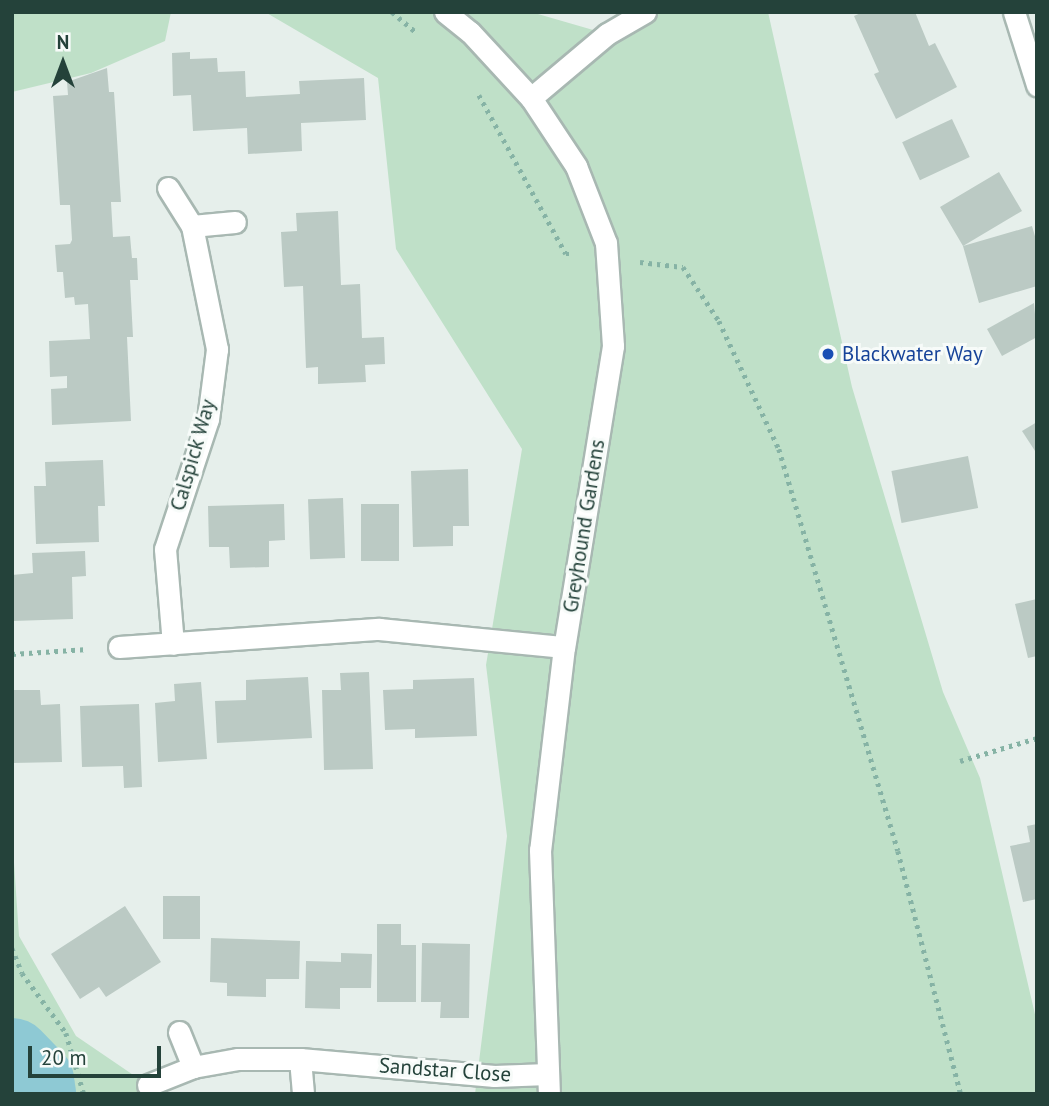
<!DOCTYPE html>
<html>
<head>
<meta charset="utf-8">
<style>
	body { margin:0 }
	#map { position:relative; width:1049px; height:1106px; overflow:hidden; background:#e6efeb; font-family:"PT Sans",sans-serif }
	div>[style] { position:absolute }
	.green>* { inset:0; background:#bfe0c8 }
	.river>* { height:80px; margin:-40px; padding:0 40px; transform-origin:40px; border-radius:40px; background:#8ec9d4 }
	.building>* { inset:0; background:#bbcac4; transform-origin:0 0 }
	.path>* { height:4.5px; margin-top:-2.25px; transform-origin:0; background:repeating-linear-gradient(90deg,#86b3a5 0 3.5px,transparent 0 8.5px) }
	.roads { filter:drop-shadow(2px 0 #a8b8b2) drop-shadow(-2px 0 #a8b8b2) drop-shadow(0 2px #a8b8b2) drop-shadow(0 -2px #a8b8b2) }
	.minor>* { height:21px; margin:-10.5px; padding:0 10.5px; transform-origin:10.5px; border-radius:10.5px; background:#fff }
	.dots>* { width:19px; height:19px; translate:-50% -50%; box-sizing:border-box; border:4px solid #f7fbf9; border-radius:50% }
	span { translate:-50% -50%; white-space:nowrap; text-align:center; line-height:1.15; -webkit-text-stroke:6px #f7fbf9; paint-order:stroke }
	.transit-label { font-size:21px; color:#164399 }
	.left { translate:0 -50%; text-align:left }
	.street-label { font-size:21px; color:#24423a }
	.frame { position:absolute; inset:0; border:14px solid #24423a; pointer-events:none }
	.north { position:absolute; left:28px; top:28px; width:70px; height:70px; -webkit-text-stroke:5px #f7fbf9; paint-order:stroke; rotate:0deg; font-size:19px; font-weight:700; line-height:28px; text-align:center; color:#24423a }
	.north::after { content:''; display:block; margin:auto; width:24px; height:32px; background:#24423a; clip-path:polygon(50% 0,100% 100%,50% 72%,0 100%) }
	.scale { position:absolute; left:28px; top:1046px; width:133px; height:32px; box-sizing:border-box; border:4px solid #24423a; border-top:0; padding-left:9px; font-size:21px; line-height:24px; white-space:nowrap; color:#24423a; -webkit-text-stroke:5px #f7fbf9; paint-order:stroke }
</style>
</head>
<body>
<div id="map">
	<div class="green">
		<i style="clip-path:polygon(12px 12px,171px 12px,165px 41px,91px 73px,12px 92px)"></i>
		<i style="clip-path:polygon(265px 12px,531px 12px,607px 34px,645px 12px,768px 12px,852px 387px,943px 692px,980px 778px,1037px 1023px,1037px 1094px,475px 1094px,507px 836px,486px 665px,522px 449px,396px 249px,378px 78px)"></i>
		<i style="clip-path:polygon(12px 833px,19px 936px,76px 1036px,148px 1085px,145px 1094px,12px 1094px)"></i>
	</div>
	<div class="river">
		<i style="left:12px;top:1058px;width:32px;rotate:46deg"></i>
		<i style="left:34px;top:1081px;width:13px;rotate:81deg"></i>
	</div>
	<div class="building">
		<i style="clip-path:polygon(863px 12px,915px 12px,929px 46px,935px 43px,957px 87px,896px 119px,874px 74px,879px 72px,854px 16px)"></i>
		<i style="clip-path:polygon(190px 52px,190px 59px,217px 58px,218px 72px,245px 71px,246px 97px,300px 94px,299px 81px,364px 78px,366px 120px,301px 123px,302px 151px,248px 154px,247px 128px,193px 131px,191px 95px,173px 96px,172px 53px)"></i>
		<i style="clip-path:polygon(107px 68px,109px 92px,114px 92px,121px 202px,111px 202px,113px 237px,130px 236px,132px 258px,137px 258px,138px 280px,130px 280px,133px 337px,127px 337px,131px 421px,52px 425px,51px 389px,67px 388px,67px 376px,50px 377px,49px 341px,90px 339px,88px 304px,75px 305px,74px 297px,65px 298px,63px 272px,57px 272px,55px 245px,70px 244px,72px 240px,70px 205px,60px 205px,53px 96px,68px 95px,67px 82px)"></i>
		<i style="left:952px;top:119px;width:42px;height:55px;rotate:65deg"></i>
		<i style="clip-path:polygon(999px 172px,1022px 211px,963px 246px,1032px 226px,1037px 243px,1037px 286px,979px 303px,963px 246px,940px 207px)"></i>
		<i style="clip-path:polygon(338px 211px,341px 285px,360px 284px,362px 338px,384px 337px,385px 364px,365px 365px,366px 382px,318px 384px,318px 367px,306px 368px,303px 286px,284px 287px,281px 232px,297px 231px,296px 213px)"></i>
		<i style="clip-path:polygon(1034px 303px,1037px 337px,1002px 356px,987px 329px)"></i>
		<i style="clip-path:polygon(1037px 422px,1037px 454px,1022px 431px)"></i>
		<i style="left:968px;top:456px;width:53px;height:78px;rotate:79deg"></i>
		<i style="clip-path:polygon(103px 460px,105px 506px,98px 506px,99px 542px,36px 544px,34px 486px,46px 486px,45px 462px)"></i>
		<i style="clip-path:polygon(468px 469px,469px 526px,453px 526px,453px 546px,413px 547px,411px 471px)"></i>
		<i style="left:343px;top:498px;width:60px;height:35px;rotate:88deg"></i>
		<i style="clip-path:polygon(284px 504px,285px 540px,269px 541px,269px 567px,230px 568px,229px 547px,209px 547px,208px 506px)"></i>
		<i style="left:361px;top:504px;width:38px;height:57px"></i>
		<i style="clip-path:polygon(85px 551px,86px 576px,72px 577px,73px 619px,13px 621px,12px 575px,33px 573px,32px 553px)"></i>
		<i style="clip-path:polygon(1037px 599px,1037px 656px,1028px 658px,1015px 604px)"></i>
		<i style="clip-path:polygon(369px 672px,373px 769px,324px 770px,322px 690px,341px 690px,340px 673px)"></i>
		<i style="clip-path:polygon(308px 677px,312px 738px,217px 743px,215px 701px,246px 700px,246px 680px)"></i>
		<i style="clip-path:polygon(474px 678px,477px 736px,415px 738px,415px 729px,385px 730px,383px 690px,413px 689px,413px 680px)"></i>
		<i style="clip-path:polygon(201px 682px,207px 759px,158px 762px,155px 703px,175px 701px,174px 684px)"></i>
		<i style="clip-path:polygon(12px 690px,40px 690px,41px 705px,60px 704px,62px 762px,12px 763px)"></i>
		<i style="clip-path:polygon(139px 704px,142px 787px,124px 788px,123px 766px,82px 767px,80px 706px)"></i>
		<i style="clip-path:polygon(1037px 824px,1037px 899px,1023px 902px,1010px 846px,1030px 842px,1027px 826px)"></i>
		<i style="left:163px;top:896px;width:37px;height:43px"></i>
		<i style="clip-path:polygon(125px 906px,161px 962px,106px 997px,99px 987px,80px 999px,51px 954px)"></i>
		<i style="clip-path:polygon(377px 924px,401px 924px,401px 945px,416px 945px,416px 1002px,377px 1002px)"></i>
		<i style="clip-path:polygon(211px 938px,300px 941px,299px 979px,266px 979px,266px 997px,227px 996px,227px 983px,210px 982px)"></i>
		<i style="clip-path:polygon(422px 943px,470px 944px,469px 1018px,440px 1018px,441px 1002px,421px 1002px)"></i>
		<i style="clip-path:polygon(341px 953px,372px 954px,371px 988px,340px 988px,340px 1009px,305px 1008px,306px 961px,341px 962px)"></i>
	</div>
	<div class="path">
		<i style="left:392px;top:12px;width:30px;rotate:40deg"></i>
		<i style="left:479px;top:95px;width:181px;rotate:61.3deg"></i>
		<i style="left:566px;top:254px;width:6px"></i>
		<i style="left:640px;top:262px;width:43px;rotate:6.6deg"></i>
		<i style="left:683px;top:267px;width:65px;rotate:56.3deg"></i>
		<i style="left:719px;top:321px;width:141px;rotate:64.9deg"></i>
		<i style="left:779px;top:449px;width:419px;rotate:73.5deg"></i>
		<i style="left:898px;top:851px;width:251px;rotate:75.5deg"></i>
		<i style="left:12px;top:654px;width:76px;rotate:-3.8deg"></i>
		<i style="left:960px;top:761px;width:80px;rotate:-16.6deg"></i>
		<i style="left:12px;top:948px;width:27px;rotate:68deg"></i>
		<i style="left:22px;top:973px;width:74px;rotate:53.7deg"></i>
		<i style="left:66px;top:1033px;width:64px;rotate:73.6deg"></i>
	</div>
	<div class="roads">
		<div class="minor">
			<i style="left:445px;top:12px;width:32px;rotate:39deg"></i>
			<i style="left:470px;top:32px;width:90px;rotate:47.3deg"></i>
			<i style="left:531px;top:98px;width:82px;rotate:56.5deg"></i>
			<i style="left:576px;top:166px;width:83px;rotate:68.7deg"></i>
			<i style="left:606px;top:243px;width:103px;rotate:86.1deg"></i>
			<i style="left:613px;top:346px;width:305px;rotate:99.2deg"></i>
			<i style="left:564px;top:647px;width:204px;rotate:96.7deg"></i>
			<i style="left:540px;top:850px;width:244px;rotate:87.9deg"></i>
			<i style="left:1014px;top:12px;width:77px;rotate:72.5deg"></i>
			<i style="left:531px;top:98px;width:99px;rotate:-40.1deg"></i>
			<i style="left:607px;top:34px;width:44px;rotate:-30.1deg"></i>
			<i style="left:168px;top:188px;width:45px;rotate:57.7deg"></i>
			<i style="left:192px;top:226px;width:126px;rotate:78.5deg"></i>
			<i style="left:217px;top:349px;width:71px;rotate:97.3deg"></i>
			<i style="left:208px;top:419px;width:137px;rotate:108.3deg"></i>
			<i style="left:165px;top:549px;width:95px;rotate:85.2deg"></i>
			<i style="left:192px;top:226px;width:43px;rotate:-5.3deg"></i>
			<i style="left:119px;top:647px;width:261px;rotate:-4deg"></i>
			<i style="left:379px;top:629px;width:186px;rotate:5.6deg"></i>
			<i style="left:179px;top:1032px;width:38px;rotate:68deg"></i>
			<i style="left:300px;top:1059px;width:35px;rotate:85deg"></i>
			<i style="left:148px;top:1085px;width:48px;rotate:-21.8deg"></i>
			<i style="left:193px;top:1067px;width:46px;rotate:-10.1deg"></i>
			<i style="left:238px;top:1059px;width:62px"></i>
			<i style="left:300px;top:1059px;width:195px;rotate:5deg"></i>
			<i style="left:494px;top:1076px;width:54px;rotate:-2.1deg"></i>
		</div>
	</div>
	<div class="dots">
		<i style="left:828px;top:354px;background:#1a4fb4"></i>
	</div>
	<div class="transit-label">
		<span class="left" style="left:842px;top:354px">Blackwater Way</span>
	</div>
	<div class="street-label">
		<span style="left:193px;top:455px;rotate:-74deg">Calspick Way</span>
		<span style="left:584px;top:526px;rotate:-81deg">Greyhound Gardens</span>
		<span style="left:445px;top:1070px;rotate:4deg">Sandstar Close</span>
	</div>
	<div class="frame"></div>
	<div class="north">N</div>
	<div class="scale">20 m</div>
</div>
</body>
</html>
